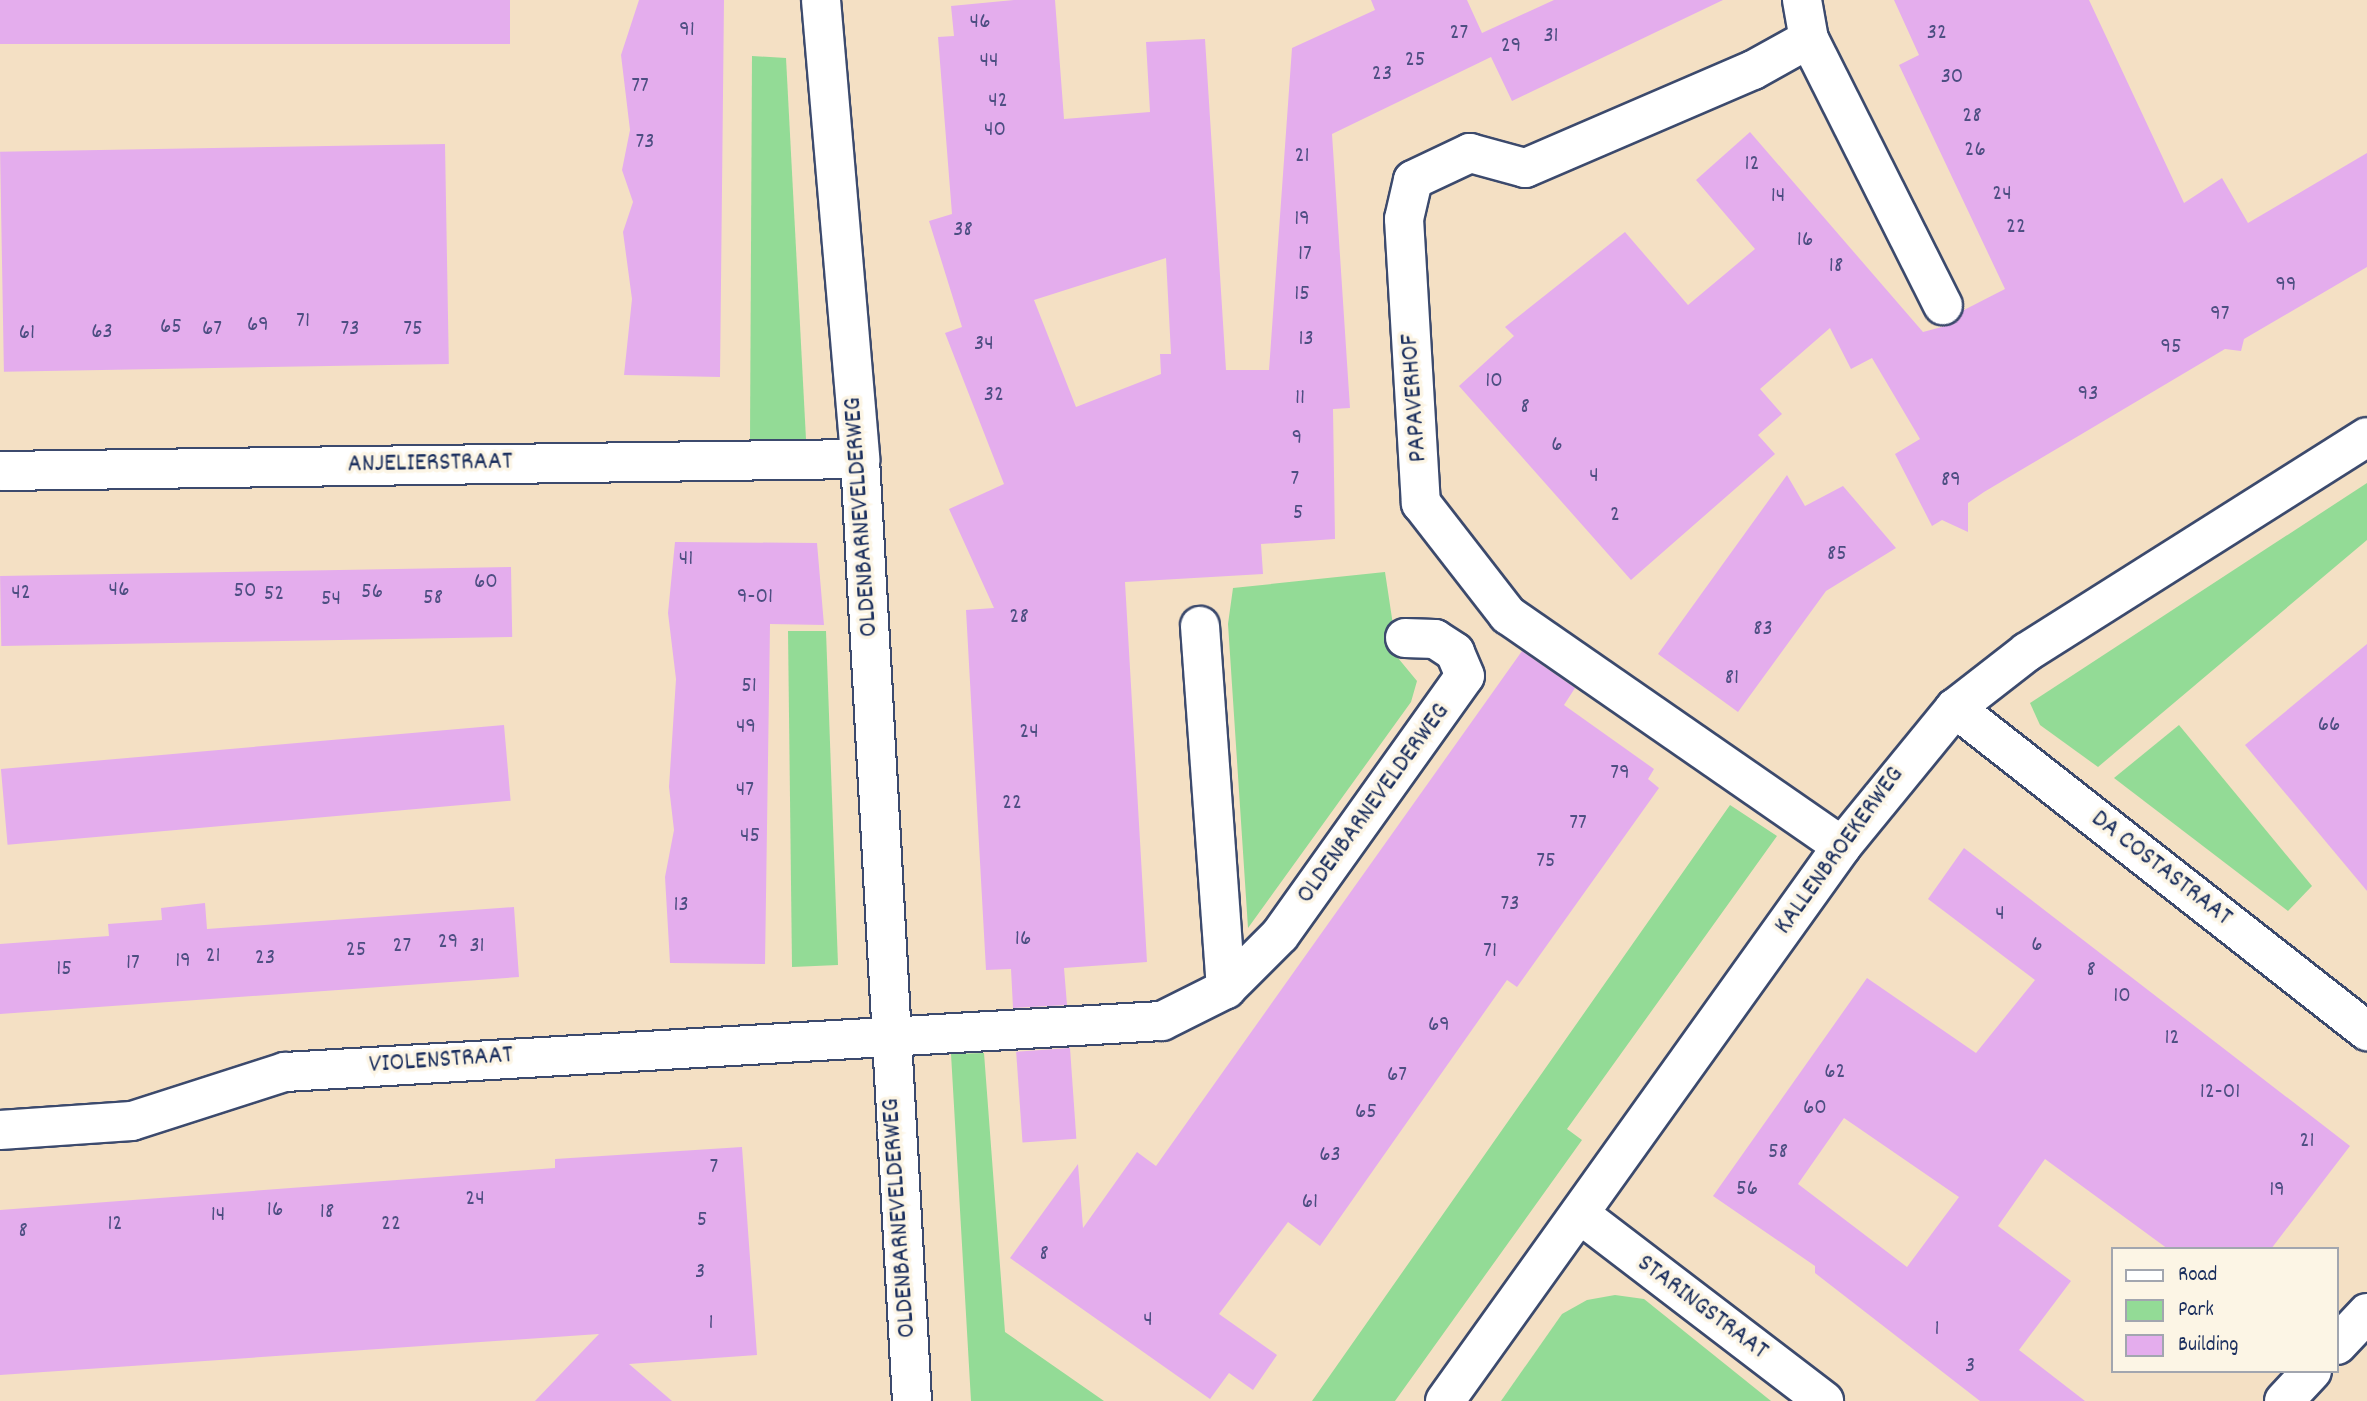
<!DOCTYPE html>
<html>
<head>
<meta charset="utf-8">
<style>
	body { margin:0 }
	#map { position:relative; width:2367px; height:1401px; overflow:hidden; background:#f4e0c4; font-family:Dekko,sans-serif }
	div>[style] { position:absolute }
	.green>* { inset:0; background:#93db96 }
	.building>* { inset:0; background:#e4aded; transform-origin:0 0 }
	.roads { filter:drop-shadow(2px 0 #3c4a6d) drop-shadow(-2px 0 #3c4a6d) drop-shadow(0 2px #3c4a6d) drop-shadow(0 -2px #3c4a6d) }
	.street>* { height:38px; margin:-19px; padding:0 19px; transform-origin:19px; border-radius:19px; background:#fff }
	span { translate:-50% -50%; white-space:nowrap; text-align:center; line-height:1.15; -webkit-text-stroke:7px #fcf5e5; paint-order:stroke }
	.number-label { font-size:23px; color:#4d4e82 }
	.number-label span { -webkit-text-stroke-width:0 }
	.street-label { font-size:26px; color:#1b2f5e }
	.legend { position:absolute; left:2111px; top:1247px; width:228px; height:126px; box-sizing:border-box; background:#fcf5e5; border:2px solid #a2a6af; margin:0; padding:9px 12px; list-style:none; font-size:21px; color:#1b2f5e }
	.legend li { display:flex; align-items:center; gap:14px; height:35px }
	.legend b { width:35px; border:2px solid #a2a6af }
</style>
</head>
<body>
<div id="map">
	<div class="green">
		<i style="clip-path:polygon(752px 56px,786px 58px,806px 439px,750px 439px)"></i>
		<i style="clip-path:polygon(2367px 483px,2367px 540px,2098px 767px,2040px 725px,2030px 703px)"></i>
		<i style="clip-path:polygon(1385px 572px,1398px 658px,1417px 681px,1411px 702px,1248px 928px,1228px 624px,1233px 588px)"></i>
		<i style="clip-path:polygon(788px 631px,826px 631px,838px 965px,792px 967px)"></i>
		<i style="clip-path:polygon(2179px 725px,2312px 886px,2288px 911px,2114px 778px)"></i>
		<i style="clip-path:polygon(1730px 805px,1777px 836px,1567px 1129px,1582px 1140px,1395px 1401px,1312px 1401px)"></i>
		<i style="clip-path:polygon(984px 1053px,1005px 1332px,1104px 1401px,971px 1401px,951px 1054px)"></i>
		<i style="clip-path:polygon(1615px 1295px,1644px 1299px,1771px 1401px,1501px 1401px,1562px 1314px,1587px 1300px)"></i>
	</div>
	<div class="building">
		<i style="left:0;top:0;width:510px;height:44px"></i>
		<i style="clip-path:polygon(639px 0,724px 0,720px 377px,624px 375px,632px 299px,623px 232px,633px 202px,622px 170px,630px 130px,621px 55px)"></i>
		<i style="clip-path:polygon(evenodd,1014px 0,1055px 0,1064px 119px,1150px 112px,1146px 42px,1205px 39px,1226px 370px,1269px 370px,1292px 48px,1375px 10px,1371px 0,1467px 0,1482px 33px,1554px 0,1723px 0,1512px 101px,1491px 57px,1332px 134px,1350px 408px,1333px 409px,1335px 539px,1261px 544px,1263px 574px,1125px 582px,1147px 962px,1064px 968px,1067px 1005px,1013px 1008px,1011px 969px,986px 970px,966px 610px,994px 608px,949px 509px,1004px 484px,945px 333px,962px 327px,929px 221px,952px 214px,938px 37px,954px 36px,951px 6px,1014px 0,1166px 258px,1171px 354px,1160px 354px,1161px 374px,1076px 407px,1034px 300px,1166px 258px)"></i>
		<i style="clip-path:polygon(1894px 0,2089px 0,2184px 203px,2222px 178px,2248px 223px,2367px 153px,2367px 267px,2244px 339px,2241px 351px,2225px 349px,1984px 492px,1968px 503px,1968px 532px,1942px 520px,1932px 526px,1895px 454px,1920px 439px,1872px 358px,1851px 369px,1830px 328px,1760px 389px,1782px 414px,1758px 435px,1775px 454px,1631px 580px,1459px 386px,1514px 336px,1505px 327px,1625px 232px,1688px 305px,1755px 249px,1696px 180px,1750px 132px,1923px 332px,1953px 324px,1964px 310px,2005px 289px,1899px 65px,1919px 55px)"></i>
		<i style="left:445px;top:144px;width:220px;height:445px;rotate:89deg"></i>
		<i style="clip-path:polygon(1787px 475px,1805px 506px,1843px 486px,1896px 548px,1826px 591px,1738px 712px,1658px 654px)"></i>
		<i style="clip-path:polygon(675px 542px,817px 543px,824px 625px,770px 624px,765px 964px,670px 963px,665px 877px,674px 830px,669px 787px,676px 679px,668px 613px)"></i>
		<i style="left:511px;top:567px;width:70px;height:511px;rotate:89deg"></i>
		<i style="clip-path:polygon(2367px 644px,2367px 891px,2245px 745px)"></i>
		<i style="clip-path:polygon(1522px 651px,1575px 688px,1564px 705px,1654px 769px,1648px 779px,1659px 788px,1517px 987px,1507px 980px,1320px 1246px,1288px 1222px,1219px 1314px,1277px 1355px,1253px 1390px,1229px 1373px,1210px 1399px,1010px 1258px,1078px 1164px,1083px 1228px,1137px 1152px,1156px 1166px)"></i>
		<i style="left:504px;top:725px;width:76px;height:505px;rotate:85deg"></i>
		<i style="clip-path:polygon(evenodd,1964px 848px,2350px 1146px,2271px 1249px,2168px 1249px,2045px 1159px,1998px 1226px,2071px 1281px,2019px 1350px,2085px 1401px,1980px 1401px,1815px 1273px,1815px 1266px,1713px 1196px,1867px 978px,1976px 1053px,2035px 980px,1928px 899px,1964px 848px,1844px 1118px,1959px 1197px,1907px 1267px,1798px 1184px,1844px 1118px)"></i>
		<i style="clip-path:polygon(205px 903px,207px 929px,514px 907px,519px 977px,0 1014px,0 944px,109px 936px,108px 924px,162px 920px,161px 908px)"></i>
		<i style="left:1070px;top:1048px;width:91px;height:54px;rotate:86deg"></i>
		<i style="clip-path:polygon(742px 1147px,757px 1355px,629px 1364px,672px 1401px,535px 1401px,599px 1334px,0 1375px,0 1210px,555px 1168px,555px 1159px)"></i>
	</div>
	<div class="roads">
		<div class="street">
			<i style="left:821px;top:0;width:461px;rotate:85.1deg"></i>
			<i style="left:860px;top:459px;width:943px;rotate:86.84deg"></i>
			<i style="left:1802px;top:0;width:40px;rotate:80deg"></i>
			<i style="left:1809px;top:39px;width:64px;rotate:151deg"></i>
			<i style="left:1753px;top:70px;width:248px;rotate:156.7deg"></i>
			<i style="left:1525px;top:168px;width:57px;rotate:-164.7deg"></i>
			<i style="left:1470px;top:153px;width:63px;rotate:154.7deg"></i>
			<i style="left:1413px;top:180px;width:40px;rotate:103deg"></i>
			<i style="left:1404px;top:219px;width:285px;rotate:86.6deg"></i>
			<i style="left:1421px;top:503px;width:142px;rotate:52.2deg"></i>
			<i style="left:1508px;top:615px;width:406px;rotate:34.7deg"></i>
			<i style="left:1809px;top:39px;width:298px;rotate:63.3deg"></i>
			<i style="left:0;top:471px;width:860px;rotate:-0.8deg"></i>
			<i style="left:1955px;top:708px;width:524px;rotate:38.1deg"></i>
			<i style="left:1226px;top:989px;width:76px;rotate:-45deg"></i>
			<i style="left:1280px;top:935px;width:318px;rotate:-54.5deg"></i>
			<i style="left:1465px;top:676px;width:26px;rotate:-113deg"></i>
			<i style="left:1455px;top:652px;width:24px;rotate:-147deg"></i>
			<i style="left:1435px;top:639px;width:30px;rotate:-178deg"></i>
			<i style="left:0;top:1130px;width:132px;rotate:-3.9deg"></i>
			<i style="left:132px;top:1121px;width:161px;rotate:-17.8deg"></i>
			<i style="left:285px;top:1072px;width:878px;rotate:-3.33deg"></i>
			<i style="left:1162px;top:1021px;width:72px;rotate:-26.6deg"></i>
			<i style="left:1226px;top:989px;width:364px;rotate:-94.1deg"></i>
			<i style="left:1581px;top:1215px;width:306px;rotate:37.4deg"></i>
			<i style="left:2337px;top:1345px;width:44px;rotate:-46.8deg"></i>
			<i style="left:1445px;top:1401px;width:682px;rotate:-54.42deg"></i>
			<i style="left:1842px;top:846px;width:178px;rotate:-50.7deg"></i>
			<i style="left:1955px;top:708px;width:91px;rotate:-37.9deg"></i>
			<i style="left:2027px;top:652px;width:402px;rotate:-32.3deg"></i>
			<i style="left:2284px;top:1401px;width:41px;rotate:-47deg"></i>
		</div>
	</div>
	<div class="number-label">
		<span style="left:980px;top:23px">46</span>
		<span style="left:687px;top:31px">91</span>
		<span style="left:1459px;top:34px">27</span>
		<span style="left:1937px;top:34px">32</span>
		<span style="left:1551px;top:37px">31</span>
		<span style="left:1511px;top:47px">29</span>
		<span style="left:1415px;top:61px">25</span>
		<span style="left:989px;top:62px">44</span>
		<span style="left:1382px;top:75px">23</span>
		<span style="left:1952px;top:78px">30</span>
		<span style="left:640px;top:87px">77</span>
		<span style="left:998px;top:102px">42</span>
		<span style="left:1972px;top:117px">28</span>
		<span style="left:995px;top:131px">40</span>
		<span style="left:645px;top:143px">73</span>
		<span style="left:1975px;top:151px">26</span>
		<span style="left:1302px;top:157px">21</span>
		<span style="left:1752px;top:165px">12</span>
		<span style="left:2002px;top:195px">24</span>
		<span style="left:1778px;top:197px">14</span>
		<span style="left:1302px;top:220px">19</span>
		<span style="left:2016px;top:228px">22</span>
		<span style="left:963px;top:231px">38</span>
		<span style="left:1805px;top:241px">16</span>
		<span style="left:1305px;top:255px">17</span>
		<span style="left:1836px;top:267px">18</span>
		<span style="left:2286px;top:286px">99</span>
		<span style="left:1302px;top:295px">15</span>
		<span style="left:2220px;top:315px">97</span>
		<span style="left:303px;top:322px">71</span>
		<span style="left:258px;top:326px">69</span>
		<span style="left:171px;top:328px">65</span>
		<span style="left:212px;top:330px">67</span>
		<span style="left:350px;top:330px">73</span>
		<span style="left:413px;top:330px">75</span>
		<span style="left:102px;top:333px">63</span>
		<span style="left:27px;top:334px">61</span>
		<span style="left:1306px;top:340px">13</span>
		<span style="left:984px;top:345px">34</span>
		<span style="left:2171px;top:348px">95</span>
		<span style="left:1494px;top:382px">10</span>
		<span style="left:2088px;top:395px">93</span>
		<span style="left:994px;top:396px">32</span>
		<span style="left:1300px;top:399px">11</span>
		<span style="left:1525px;top:408px">8</span>
		<span style="left:1297px;top:439px">9</span>
		<span style="left:1557px;top:446px">6</span>
		<span style="left:1594px;top:477px">4</span>
		<span style="left:1295px;top:480px">7</span>
		<span style="left:1951px;top:481px">89</span>
		<span style="left:1298px;top:514px">5</span>
		<span style="left:1615px;top:516px">2</span>
		<span style="left:1837px;top:555px">85</span>
		<span style="left:686px;top:560px">41</span>
		<span style="left:486px;top:583px">60</span>
		<span style="left:119px;top:591px">46</span>
		<span style="left:245px;top:592px">50</span>
		<span style="left:372px;top:593px">56</span>
		<span style="left:21px;top:594px">42</span>
		<span style="left:274px;top:595px">52</span>
		<span style="left:755px;top:598px">9-01</span>
		<span style="left:433px;top:599px">58</span>
		<span style="left:331px;top:600px">54</span>
		<span style="left:1019px;top:618px">28</span>
		<span style="left:1763px;top:630px">83</span>
		<span style="left:1732px;top:679px">81</span>
		<span style="left:749px;top:687px">51</span>
		<span style="left:2329px;top:726px">66</span>
		<span style="left:746px;top:728px">49</span>
		<span style="left:1029px;top:733px">24</span>
		<span style="left:1620px;top:774px">79</span>
		<span style="left:745px;top:791px">47</span>
		<span style="left:1012px;top:804px">22</span>
		<span style="left:1578px;top:824px">77</span>
		<span style="left:750px;top:837px">45</span>
		<span style="left:1546px;top:862px">75</span>
		<span style="left:1510px;top:905px">73</span>
		<span style="left:681px;top:906px">13</span>
		<span style="left:2000px;top:915px">4</span>
		<span style="left:1023px;top:940px">16</span>
		<span style="left:448px;top:943px">29</span>
		<span style="left:2037px;top:946px">6</span>
		<span style="left:402px;top:947px">27</span>
		<span style="left:477px;top:947px">31</span>
		<span style="left:356px;top:951px">25</span>
		<span style="left:1490px;top:952px">71</span>
		<span style="left:213px;top:957px">21</span>
		<span style="left:265px;top:959px">23</span>
		<span style="left:183px;top:962px">19</span>
		<span style="left:133px;top:964px">17</span>
		<span style="left:64px;top:970px">15</span>
		<span style="left:2091px;top:971px">8</span>
		<span style="left:2122px;top:997px">10</span>
		<span style="left:1439px;top:1026px">69</span>
		<span style="left:2172px;top:1039px">12</span>
		<span style="left:1835px;top:1073px">62</span>
		<span style="left:1397px;top:1076px">67</span>
		<span style="left:2220px;top:1093px">12-01</span>
		<span style="left:1815px;top:1109px">60</span>
		<span style="left:1366px;top:1113px">65</span>
		<span style="left:2307px;top:1142px">21</span>
		<span style="left:1778px;top:1153px">58</span>
		<span style="left:1330px;top:1156px">63</span>
		<span style="left:714px;top:1168px">7</span>
		<span style="left:1747px;top:1190px">56</span>
		<span style="left:2277px;top:1191px">19</span>
		<span style="left:475px;top:1200px">24</span>
		<span style="left:1310px;top:1203px">61</span>
		<span style="left:275px;top:1211px">16</span>
		<span style="left:327px;top:1213px">18</span>
		<span style="left:218px;top:1216px">14</span>
		<span style="left:702px;top:1221px">5</span>
		<span style="left:115px;top:1225px">12</span>
		<span style="left:391px;top:1225px">22</span>
		<span style="left:23px;top:1232px">8</span>
		<span style="left:1044px;top:1255px">8</span>
		<span style="left:700px;top:1273px">3</span>
		<span style="left:1148px;top:1321px">4</span>
		<span style="left:711px;top:1324px">1</span>
		<span style="left:1937px;top:1330px">1</span>
		<span style="left:1970px;top:1367px">3</span>
	</div>
	<div class="street-label">
		<span style="left:1415px;top:398px;rotate:-94deg">PAPAVERHOF</span>
		<span style="left:430px;top:464px;rotate:-1deg">ANJELIERSTRAAT</span>
		<span style="left:862px;top:517px;rotate:-94deg">OLDENBARNEVELDERWEG</span>
		<span style="left:1374px;top:804px;rotate:-54deg">OLDENBARNEVELDERWEG</span>
		<span style="left:1840px;top:851px;rotate:-54deg">KALLENBROEKERWEG</span>
		<span style="left:2161px;top:869px;rotate:38deg">DA COSTASTRAAT</span>
		<span style="left:441px;top:1061px;rotate:-4deg">VIOLENSTRAAT</span>
		<span style="left:900px;top:1218px;rotate:-94deg">OLDENBARNEVELDERWEG</span>
		<span style="left:1702px;top:1308px;rotate:37deg">STARINGSTRAAT</span>
	</div>
	<ul class="legend">
	<li><b style="height:9px;background:#fff"></b>Road</li>
	<li><b style="height:19px;background:#93db96"></b>Park</li>
	<li><b style="height:19px;background:#e4aded"></b>Building</li>
	</ul>
</div>
</body>
</html>
